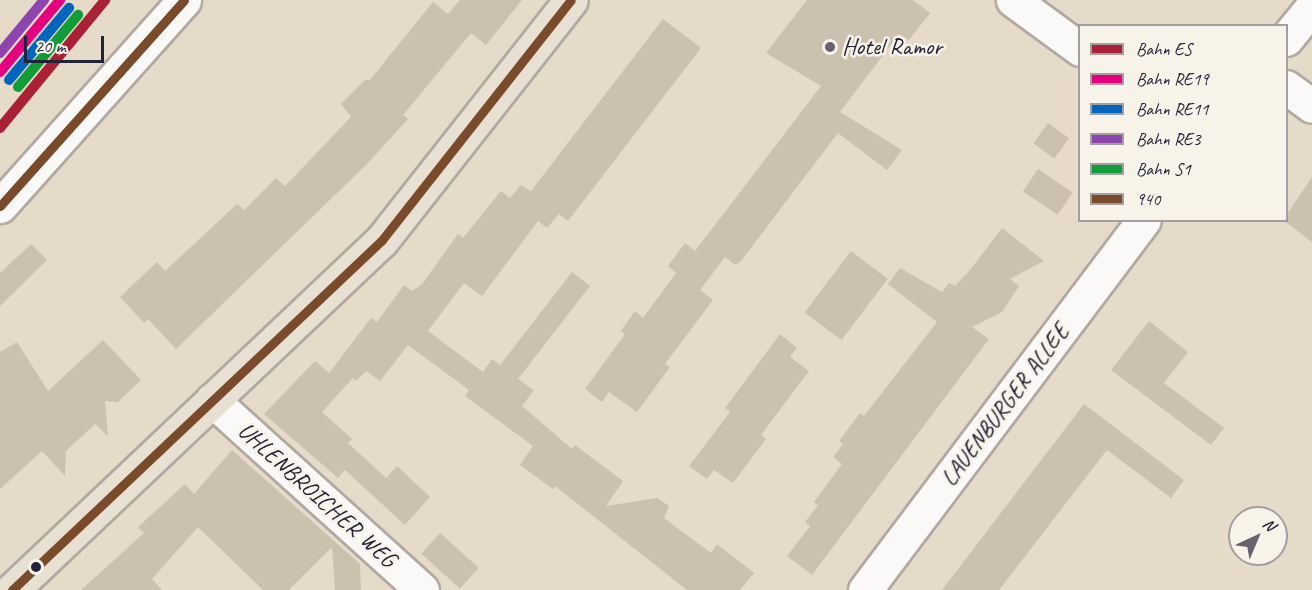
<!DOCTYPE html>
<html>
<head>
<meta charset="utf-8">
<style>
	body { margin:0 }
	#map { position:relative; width:1312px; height:590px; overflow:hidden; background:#e6dac9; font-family:Caveat,sans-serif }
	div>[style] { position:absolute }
	.building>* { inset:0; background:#ccc0af; transform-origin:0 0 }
	.roads { filter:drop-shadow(2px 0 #b1a9a1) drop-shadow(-2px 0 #b1a9a1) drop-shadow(0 2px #b1a9a1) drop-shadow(0 -2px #b1a9a1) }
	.minor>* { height:33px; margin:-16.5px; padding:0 16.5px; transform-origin:16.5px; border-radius:16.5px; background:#fbf9f7 }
	.major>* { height:33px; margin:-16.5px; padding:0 16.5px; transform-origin:16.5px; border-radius:16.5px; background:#e8e0d3 }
	.bus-1>* { height:9px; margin:-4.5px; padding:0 4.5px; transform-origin:4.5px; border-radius:4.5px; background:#7a4b2a }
	.rail-1>* { height:10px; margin:-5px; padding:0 5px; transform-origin:5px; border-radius:5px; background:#aa2135 }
	.rail-2>* { height:10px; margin:-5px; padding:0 5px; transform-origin:5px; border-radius:5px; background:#e5007d }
	.rail-3>* { height:10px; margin:-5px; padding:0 5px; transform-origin:5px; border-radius:5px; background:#0065bd }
	.rail-4>* { height:10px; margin:-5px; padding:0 5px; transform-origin:5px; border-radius:5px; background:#8e44ad }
	.rail-5>* { height:10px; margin:-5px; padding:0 5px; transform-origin:5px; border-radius:5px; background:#109c37 }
	.dots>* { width:16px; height:16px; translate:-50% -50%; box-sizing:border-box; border:3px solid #f7f3e8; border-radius:50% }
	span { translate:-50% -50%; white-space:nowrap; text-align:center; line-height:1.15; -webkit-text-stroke:5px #f7f3e8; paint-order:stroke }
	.poi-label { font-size:24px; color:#22223b }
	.left { translate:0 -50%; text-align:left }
	.street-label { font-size:24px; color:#22223b }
	.legend { position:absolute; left:1078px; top:24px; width:210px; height:198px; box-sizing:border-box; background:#f7f3e8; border:2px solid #a29fa3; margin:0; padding:8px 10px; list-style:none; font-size:18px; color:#22223b }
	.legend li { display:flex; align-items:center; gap:12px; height:30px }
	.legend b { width:30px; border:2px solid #a29fa3 }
	.north { position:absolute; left:1228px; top:506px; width:60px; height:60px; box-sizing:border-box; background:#f7f3e8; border:2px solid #a29fa3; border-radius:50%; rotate:44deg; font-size:16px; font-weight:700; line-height:24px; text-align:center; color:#22223b }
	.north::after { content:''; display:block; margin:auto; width:21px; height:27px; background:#67626d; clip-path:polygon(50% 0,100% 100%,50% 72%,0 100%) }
	.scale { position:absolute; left:24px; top:36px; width:80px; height:27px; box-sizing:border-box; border:3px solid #22223b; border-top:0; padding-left:8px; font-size:18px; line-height:21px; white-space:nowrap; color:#22223b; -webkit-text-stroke:4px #f7f3e8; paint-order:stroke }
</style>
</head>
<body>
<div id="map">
	<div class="building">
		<i style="clip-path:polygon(460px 0,522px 0,486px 45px,471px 33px,403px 115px,408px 119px,366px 165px,176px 349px,148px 319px,144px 323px,120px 297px,157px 262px,165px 271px,237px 204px,244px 210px,276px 178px,285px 186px,351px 117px,341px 104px,366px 79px,369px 81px,433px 2px,448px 14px)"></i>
		<i style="clip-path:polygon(807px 0,913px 0,930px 13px,909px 40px,899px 34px,840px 112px,902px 150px,887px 170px,838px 133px,741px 261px,735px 265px,725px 257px,700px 290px,713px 300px,665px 364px,670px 367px,637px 412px,609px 392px,602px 402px,585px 389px,625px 334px,621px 331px,635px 311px,643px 318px,676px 273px,668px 266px,685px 243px,695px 251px,821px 86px,766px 53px)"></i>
		<i style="clip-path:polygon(663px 19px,701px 48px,568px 221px,559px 214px,547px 228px,538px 221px,482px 296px,464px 283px,428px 331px,483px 372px,492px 359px,500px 365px,572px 272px,590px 286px,518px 379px,534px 390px,522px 406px,572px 449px,575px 445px,623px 481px,606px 506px,657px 498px,669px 506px,664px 518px,711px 553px,717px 544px,754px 573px,740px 590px,687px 590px,555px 486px,553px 489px,520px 465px,533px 446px,465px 396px,469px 390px,408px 345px,380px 381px,366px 371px,356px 381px,353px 378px,322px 412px,352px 439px,348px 443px,386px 478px,397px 466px,430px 497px,405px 525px,345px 470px,338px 478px,264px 414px,315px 361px,329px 373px,371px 318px,377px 322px,404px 285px,412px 291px,422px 284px,458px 234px,463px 238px,501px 191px,510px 198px,521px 185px,531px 191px)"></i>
		<i style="left:1048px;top:123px;width:26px;height:25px;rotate:36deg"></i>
		<i style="left:1038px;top:169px;width:42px;height:27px;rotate:34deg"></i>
		<i style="clip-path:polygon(1312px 177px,1312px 242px,1283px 220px)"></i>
		<i style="clip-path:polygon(1002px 228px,1044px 261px,1010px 279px,1019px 286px,1002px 312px,972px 327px,989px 339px,812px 575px,787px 556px,810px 526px,805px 522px,818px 505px,814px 502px,842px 464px,833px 457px,843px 444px,839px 441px,860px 413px,864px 416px,937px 322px,888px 284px,900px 268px,942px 292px,949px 283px,955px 286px,970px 270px)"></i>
		<i style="clip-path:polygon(31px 244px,47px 260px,0 306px,0 273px)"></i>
		<i style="left:851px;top:251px;width:46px;height:77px;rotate:37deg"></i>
		<i style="clip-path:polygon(1149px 321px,1188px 352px,1164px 383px,1224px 428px,1211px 445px,1111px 370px)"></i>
		<i style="clip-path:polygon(780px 334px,797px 348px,790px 357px,809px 371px,761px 435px,766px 439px,733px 483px,714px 470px,707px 479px,689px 466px,730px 412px,725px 408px)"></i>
		<i style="clip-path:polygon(103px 340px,141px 380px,118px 402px,105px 401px,108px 436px,95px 424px,66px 451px,65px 476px,42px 451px,0 489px,0 352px,17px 342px,48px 391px)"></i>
		<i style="clip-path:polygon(1084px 404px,1184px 480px,1171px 498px,1107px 450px,999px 590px,942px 590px)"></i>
		<i style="clip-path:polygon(232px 450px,360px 564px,361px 590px,335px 590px,332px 547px,289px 590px,263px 590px,198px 527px,152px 579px,162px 590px,81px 590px,144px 533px,138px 527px,185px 484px,194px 494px)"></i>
		<i style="left:440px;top:533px;width:52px;height:28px;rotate:42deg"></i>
	</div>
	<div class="roads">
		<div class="minor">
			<i style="left:1013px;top:0;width:83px;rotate:36.2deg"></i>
			<i style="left:1286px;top:39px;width:41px;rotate:-50.9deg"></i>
			<i style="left:1286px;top:87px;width:32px;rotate:36deg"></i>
			<i style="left:0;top:206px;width:276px;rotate:-48.2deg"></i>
			<i style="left:212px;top:400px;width:283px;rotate:42.1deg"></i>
			<i style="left:865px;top:590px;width:463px;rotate:-53deg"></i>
		</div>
		<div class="major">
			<i style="left:12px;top:590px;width:509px;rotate:-43.41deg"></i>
			<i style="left:382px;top:240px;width:305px;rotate:-51.8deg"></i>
		</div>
	</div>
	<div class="bus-1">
		<i style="left:0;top:206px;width:276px;rotate:-48.2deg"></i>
		<i style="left:12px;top:590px;width:509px;rotate:-43.41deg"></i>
		<i style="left:382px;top:240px;width:305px;rotate:-51.8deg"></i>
	</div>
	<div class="rail-1">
		<i style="left:0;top:128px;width:166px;rotate:-50.6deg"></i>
	</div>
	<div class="rail-2">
		<i style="left:0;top:72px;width:94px;rotate:-50.2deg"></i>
	</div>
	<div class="rail-3">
		<i style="left:9px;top:80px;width:94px;rotate:-50.2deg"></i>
	</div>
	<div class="rail-4">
		<i style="left:0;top:53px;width:69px;rotate:-50.3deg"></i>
	</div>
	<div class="rail-5">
		<i style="left:18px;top:87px;width:94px;rotate:-50.2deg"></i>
	</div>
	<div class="dots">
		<i style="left:830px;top:47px;background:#67626d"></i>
		<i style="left:36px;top:567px;background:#22223b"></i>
	</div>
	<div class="poi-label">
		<span class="left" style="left:842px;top:47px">Hotel Ramor</span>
	</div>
	<div class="street-label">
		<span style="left:1005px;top:405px;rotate:-53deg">LAUENBURGER ALLEE</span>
		<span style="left:317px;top:495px;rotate:42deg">UHLENBROICHER WEG</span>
	</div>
	<ul class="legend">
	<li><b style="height:8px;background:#aa2135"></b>Bahn ES</li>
	<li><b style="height:8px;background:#e5007d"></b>Bahn RE19</li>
	<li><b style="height:8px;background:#0065bd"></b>Bahn RE11</li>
	<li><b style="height:8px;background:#8e44ad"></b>Bahn RE3</li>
	<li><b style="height:8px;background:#109c37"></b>Bahn S1</li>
	<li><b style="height:8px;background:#7a4b2a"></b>940</li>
	</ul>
	<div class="north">N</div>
	<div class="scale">20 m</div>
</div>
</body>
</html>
